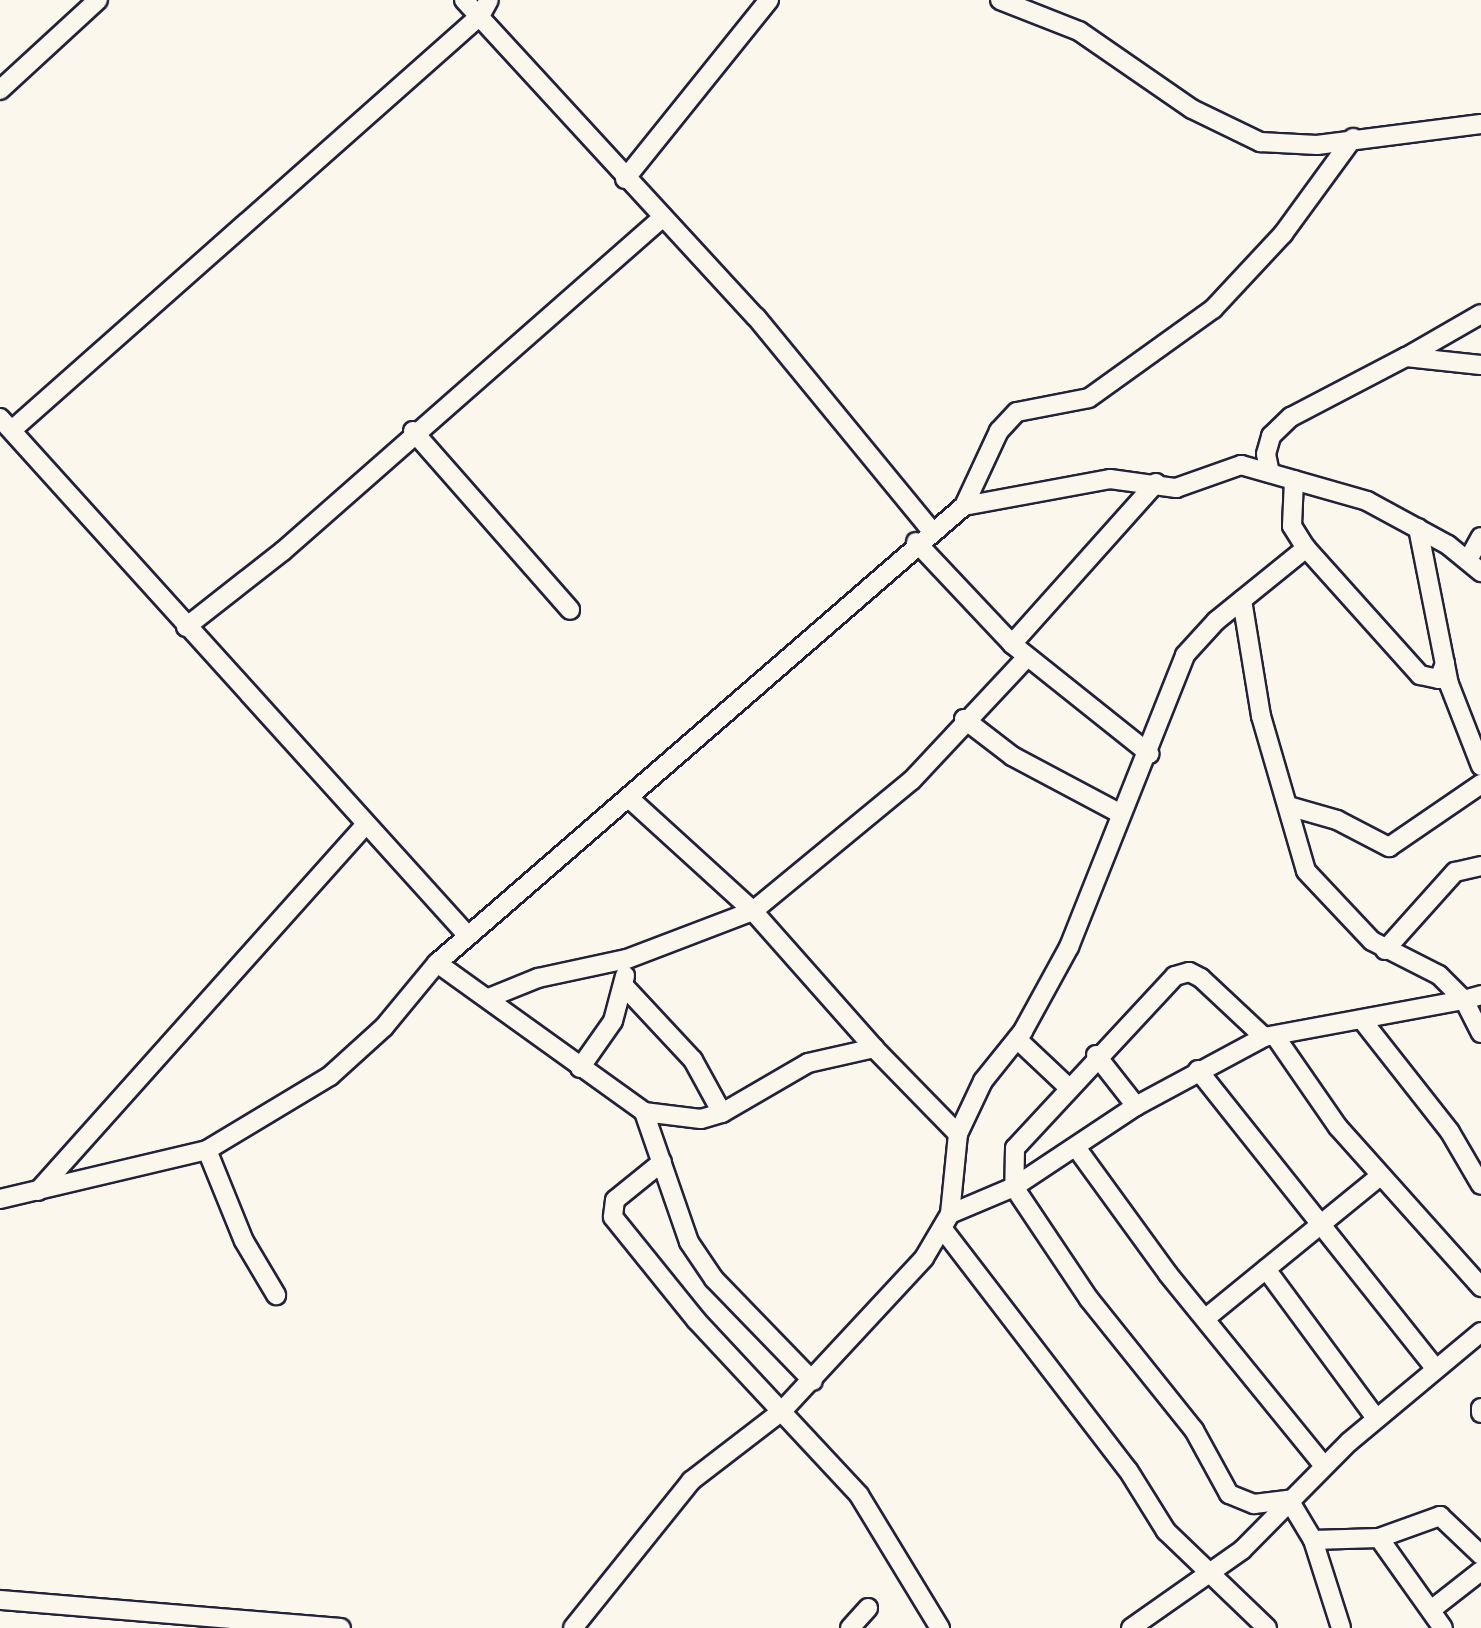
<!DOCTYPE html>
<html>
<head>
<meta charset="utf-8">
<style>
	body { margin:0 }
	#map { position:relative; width:1481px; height:1628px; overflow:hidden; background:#fbf7ec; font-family:"Comic Neue",sans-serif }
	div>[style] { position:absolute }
	.roads { filter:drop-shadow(2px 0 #22223b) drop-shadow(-2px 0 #22223b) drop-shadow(0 2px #22223b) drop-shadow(0 -2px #22223b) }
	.minor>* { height:18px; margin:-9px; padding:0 9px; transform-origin:9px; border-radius:9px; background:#fbf7ec }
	span { translate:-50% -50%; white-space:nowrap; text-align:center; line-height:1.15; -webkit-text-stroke:8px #fbf7ec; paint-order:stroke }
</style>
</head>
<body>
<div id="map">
	<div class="roads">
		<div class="minor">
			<i style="left:464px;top:0;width:431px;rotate:47.4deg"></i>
			<i style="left:756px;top:317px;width:274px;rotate:50.6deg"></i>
			<i style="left:1000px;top:0;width:85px;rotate:21.4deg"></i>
			<i style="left:1079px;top:31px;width:137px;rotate:34.6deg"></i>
			<i style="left:1192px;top:109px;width:76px;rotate:25.9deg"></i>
			<i style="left:1260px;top:142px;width:57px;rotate:3deg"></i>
			<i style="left:1317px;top:145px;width:165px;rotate:-7.3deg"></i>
			<i style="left:0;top:90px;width:133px;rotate:-42.6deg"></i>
			<i style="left:625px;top:179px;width:230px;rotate:-51.2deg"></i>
			<i style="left:1408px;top:356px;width:84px;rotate:-29.9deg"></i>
			<i style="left:0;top:418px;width:698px;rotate:47.9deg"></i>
			<i style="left:12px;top:430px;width:625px;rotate:-41.5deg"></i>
			<i style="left:480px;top:16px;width:18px;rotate:-61deg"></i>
			<i style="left:413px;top:431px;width:238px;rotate:48.7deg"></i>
			<i style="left:1270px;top:473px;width:19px;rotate:-102deg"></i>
			<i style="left:1266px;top:454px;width:19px;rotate:-74deg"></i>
			<i style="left:1271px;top:436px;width:28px;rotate:-44deg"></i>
			<i style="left:1291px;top:417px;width:130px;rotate:-27.6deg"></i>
			<i style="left:1406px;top:357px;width:75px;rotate:6.1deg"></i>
			<i style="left:1294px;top:480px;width:46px;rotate:92.5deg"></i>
			<i style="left:1292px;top:526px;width:26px;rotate:58deg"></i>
			<i style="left:1306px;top:548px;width:171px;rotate:48.1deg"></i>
			<i style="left:1420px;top:675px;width:19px;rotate:12deg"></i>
			<i style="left:1439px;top:679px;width:17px;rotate:-69deg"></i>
			<i style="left:964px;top:506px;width:148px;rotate:-10.5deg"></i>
			<i style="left:1110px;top:479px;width:67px;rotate:7.8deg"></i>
			<i style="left:1176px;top:488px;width:69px;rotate:-19.5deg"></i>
			<i style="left:1241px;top:465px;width:131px;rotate:15.9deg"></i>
			<i style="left:1367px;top:501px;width:92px;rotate:28.5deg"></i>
			<i style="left:1448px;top:545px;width:43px;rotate:39.3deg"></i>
			<i style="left:1418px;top:528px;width:159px;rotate:78.8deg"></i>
			<i style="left:1449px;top:684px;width:88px;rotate:68.7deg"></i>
			<i style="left:916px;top:542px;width:140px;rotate:46.7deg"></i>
			<i style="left:1012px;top:644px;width:176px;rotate:38.6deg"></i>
			<i style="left:1468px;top:560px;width:26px;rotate:-61deg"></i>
			<i style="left:1242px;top:600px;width:118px;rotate:80.7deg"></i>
			<i style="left:1261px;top:716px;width:161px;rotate:73.8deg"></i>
			<i style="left:1306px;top:871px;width:96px;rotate:46.7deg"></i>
			<i style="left:1372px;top:941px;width:75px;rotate:26.9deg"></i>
			<i style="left:1439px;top:975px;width:35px;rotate:45deg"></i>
			<i style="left:1464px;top:1000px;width:18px;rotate:-16deg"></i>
			<i style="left:186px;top:627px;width:123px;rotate:-38.1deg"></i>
			<i style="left:283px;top:551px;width:506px;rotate:-41.31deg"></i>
			<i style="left:1012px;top:644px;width:216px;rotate:-48.2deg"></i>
			<i style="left:964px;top:719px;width:61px;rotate:37.6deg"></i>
			<i style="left:1012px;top:756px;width:123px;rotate:28deg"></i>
			<i style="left:630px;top:799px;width:166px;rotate:42.3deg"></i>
			<i style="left:753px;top:911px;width:206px;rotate:-39.5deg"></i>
			<i style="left:912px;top:780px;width:168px;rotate:-46.9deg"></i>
			<i style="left:1288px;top:806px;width:51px;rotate:15.9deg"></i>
			<i style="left:1337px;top:820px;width:59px;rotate:27.4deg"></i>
			<i style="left:1389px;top:847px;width:112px;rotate:-34.4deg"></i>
			<i style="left:1385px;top:950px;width:105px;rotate:-48.1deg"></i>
			<i style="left:1455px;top:872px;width:27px;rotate:-13deg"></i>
			<i style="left:437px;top:963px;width:255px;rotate:35.7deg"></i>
			<i style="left:644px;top:1112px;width:57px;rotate:7deg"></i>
			<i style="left:701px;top:1119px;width:22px;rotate:-16deg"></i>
			<i style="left:722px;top:1113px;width:99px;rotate:-30.2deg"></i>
			<i style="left:808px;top:1063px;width:68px;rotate:-12.8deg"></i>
			<i style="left:874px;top:1048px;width:120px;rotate:45.7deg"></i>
			<i style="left:624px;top:986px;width:101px;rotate:47deg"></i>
			<i style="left:693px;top:1060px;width:60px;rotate:61.3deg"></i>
			<i style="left:491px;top:997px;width:51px;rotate:-22deg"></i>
			<i style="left:538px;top:978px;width:91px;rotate:-12.1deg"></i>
			<i style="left:627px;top:959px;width:135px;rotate:-20.9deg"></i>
			<i style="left:753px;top:911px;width:183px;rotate:48.5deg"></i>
			<i style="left:1362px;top:1020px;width:142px;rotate:51.8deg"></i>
			<i style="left:1450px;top:1132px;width:61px;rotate:59.7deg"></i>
			<i style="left:1275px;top:1036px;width:111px;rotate:55.3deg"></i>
			<i style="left:1338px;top:1127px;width:215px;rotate:48.2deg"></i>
			<i style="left:1264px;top:1037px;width:86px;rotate:-136.9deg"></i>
			<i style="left:1201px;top:978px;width:13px;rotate:-153deg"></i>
			<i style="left:1189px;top:972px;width:15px;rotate:164deg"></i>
			<i style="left:1175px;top:976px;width:235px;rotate:132.9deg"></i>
			<i style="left:1015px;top:1148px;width:39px;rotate:91deg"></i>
			<i style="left:1014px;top:1187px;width:135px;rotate:56.2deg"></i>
			<i style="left:1089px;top:1299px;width:168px;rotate:51.3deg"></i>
			<i style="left:1194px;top:1430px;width:73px;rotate:61.3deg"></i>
			<i style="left:1229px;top:1494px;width:27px;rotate:22deg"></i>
			<i style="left:1254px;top:1504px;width:35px;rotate:-7deg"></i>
			<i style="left:1289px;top:1500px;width:47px;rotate:59deg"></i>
			<i style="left:1313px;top:1540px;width:92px;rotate:72.3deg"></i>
			<i style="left:1017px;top:1039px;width:70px;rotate:43.3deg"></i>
			<i style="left:1096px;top:1055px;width:65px;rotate:51.9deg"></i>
			<i style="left:580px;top:1068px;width:57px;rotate:-54.9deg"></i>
			<i style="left:613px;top:1021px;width:47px;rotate:-75.1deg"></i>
			<i style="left:1198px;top:1070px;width:379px;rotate:51.5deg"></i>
			<i style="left:644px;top:1112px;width:138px;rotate:70.9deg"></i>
			<i style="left:689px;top:1242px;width:45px;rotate:56deg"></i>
			<i style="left:714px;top:1279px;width:142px;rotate:45.9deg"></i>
			<i style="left:207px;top:1150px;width:98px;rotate:67.9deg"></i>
			<i style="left:244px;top:1241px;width:63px;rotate:59.3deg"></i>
			<i style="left:1078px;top:1150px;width:153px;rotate:54deg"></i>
			<i style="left:1168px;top:1274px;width:247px;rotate:50.9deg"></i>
			<i style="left:662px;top:1162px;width:60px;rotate:141deg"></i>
			<i style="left:615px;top:1200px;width:17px;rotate:97deg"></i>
			<i style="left:613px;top:1217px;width:132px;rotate:51.1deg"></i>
			<i style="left:696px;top:1320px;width:239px;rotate:47deg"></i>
			<i style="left:859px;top:1495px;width:156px;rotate:58.7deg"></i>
			<i style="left:38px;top:1191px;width:489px;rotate:-48.2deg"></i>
			<i style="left:0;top:1199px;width:213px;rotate:-13.3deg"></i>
			<i style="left:207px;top:1150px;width:144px;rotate:-31deg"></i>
			<i style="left:330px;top:1076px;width:73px;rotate:-42.2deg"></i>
			<i style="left:384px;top:1027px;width:83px;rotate:-50.4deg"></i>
			<i style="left:437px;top:963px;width:698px;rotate:-40.93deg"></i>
			<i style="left:964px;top:506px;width:83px;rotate:-65deg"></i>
			<i style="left:999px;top:431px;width:26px;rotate:-47deg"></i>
			<i style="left:1017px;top:412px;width:73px;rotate:-11deg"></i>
			<i style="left:1089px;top:398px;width:153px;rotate:-35.7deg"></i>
			<i style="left:1213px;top:309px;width:103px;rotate:-47deg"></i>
			<i style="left:1283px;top:234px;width:119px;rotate:-53.9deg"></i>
			<i style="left:950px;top:1214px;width:69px;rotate:-22.9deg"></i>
			<i style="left:1014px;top:1187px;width:146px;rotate:-33.6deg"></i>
			<i style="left:1136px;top:1106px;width:145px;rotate:-28.3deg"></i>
			<i style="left:1264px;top:1037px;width:203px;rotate:-10.5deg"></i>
			<i style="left:1464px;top:1000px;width:37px;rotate:63deg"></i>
			<i style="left:942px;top:1228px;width:305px;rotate:52.5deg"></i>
			<i style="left:1128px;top:1470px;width:72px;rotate:58.1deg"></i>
			<i style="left:1166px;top:1531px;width:140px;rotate:43.8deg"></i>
			<i style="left:1266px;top:1269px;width:185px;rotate:53.6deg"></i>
			<i style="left:1206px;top:1318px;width:225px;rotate:-39.2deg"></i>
			<i style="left:1481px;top:1408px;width:5px;rotate:90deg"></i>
			<i style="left:1379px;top:1538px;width:110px;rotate:54.6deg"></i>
			<i style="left:1313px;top:1540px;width:66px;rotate:-1.7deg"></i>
			<i style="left:1379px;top:1538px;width:65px;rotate:-19.8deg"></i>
			<i style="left:1440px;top:1516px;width:57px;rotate:43.6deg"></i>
			<i style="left:0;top:1600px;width:342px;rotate:4.7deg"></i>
			<i style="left:1431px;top:1610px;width:63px;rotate:-38deg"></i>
			<i style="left:573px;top:1628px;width:189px;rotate:-51.2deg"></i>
			<i style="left:691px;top:1481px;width:115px;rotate:-37.6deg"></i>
			<i style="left:782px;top:1411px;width:209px;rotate:-47.1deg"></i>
			<i style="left:924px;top:1258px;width:51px;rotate:-59.4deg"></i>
			<i style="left:950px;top:1214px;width:80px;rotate:-84.3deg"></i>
			<i style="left:958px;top:1134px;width:59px;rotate:-64.7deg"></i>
			<i style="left:983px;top:1081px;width:64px;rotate:-51.3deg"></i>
			<i style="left:1023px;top:1031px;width:96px;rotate:-61.3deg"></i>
			<i style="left:1069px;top:947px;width:314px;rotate:-68.3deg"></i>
			<i style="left:1185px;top:655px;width:46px;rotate:-47.6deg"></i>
			<i style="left:1216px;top:621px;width:116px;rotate:-39deg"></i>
			<i style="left:850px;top:1628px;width:27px;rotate:-48deg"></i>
			<i style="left:1131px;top:1628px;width:136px;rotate:-35.1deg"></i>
			<i style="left:1242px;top:1550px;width:152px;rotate:-45.3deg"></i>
			<i style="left:1349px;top:1442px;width:172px;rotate:-39.8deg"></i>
		</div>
	</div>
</div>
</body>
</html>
